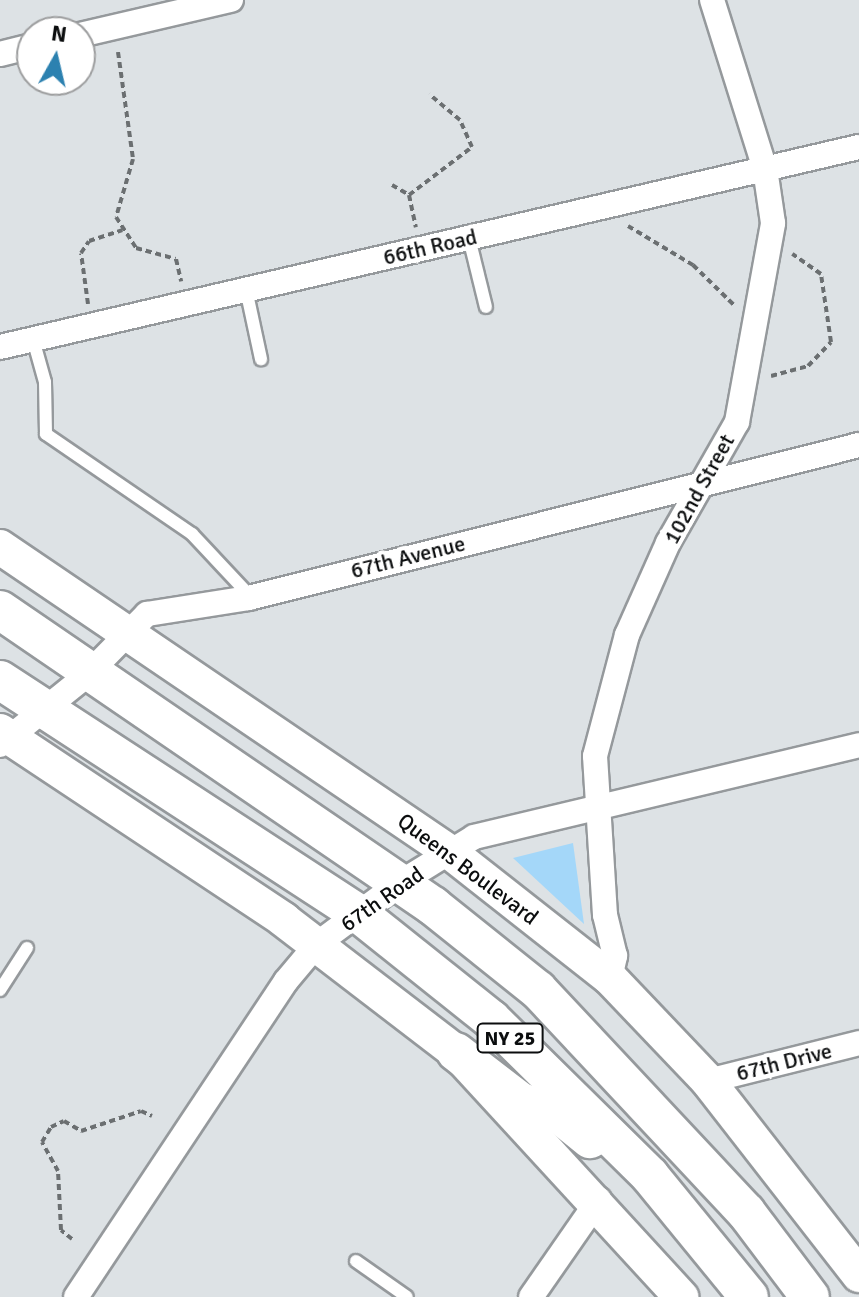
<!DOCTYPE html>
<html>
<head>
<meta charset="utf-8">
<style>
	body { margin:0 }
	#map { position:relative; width:859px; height:1297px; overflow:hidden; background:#dde2e5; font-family:Signika,sans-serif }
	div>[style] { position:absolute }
	.green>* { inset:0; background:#a4d7f9 }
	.path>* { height:4px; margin-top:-2px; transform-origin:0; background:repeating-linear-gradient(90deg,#6b6f71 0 6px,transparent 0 10px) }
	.roads { filter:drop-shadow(2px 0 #95999c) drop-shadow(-2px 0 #95999c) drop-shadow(0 2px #95999c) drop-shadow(0 -2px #95999c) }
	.lane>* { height:12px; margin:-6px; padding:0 6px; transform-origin:6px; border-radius:6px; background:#fff }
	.street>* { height:24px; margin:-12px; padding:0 12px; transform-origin:12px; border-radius:12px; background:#fff }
	.secondary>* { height:34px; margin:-17px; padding:0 17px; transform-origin:17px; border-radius:17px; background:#fff }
	.primary>* { height:38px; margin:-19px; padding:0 19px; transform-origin:19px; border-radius:19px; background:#fff }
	span { translate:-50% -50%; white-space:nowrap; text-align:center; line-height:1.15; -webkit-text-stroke:8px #fff; paint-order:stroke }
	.shield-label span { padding:2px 6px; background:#fff; border:2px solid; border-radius:6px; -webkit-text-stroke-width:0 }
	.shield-label { font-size:20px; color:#0b0d0e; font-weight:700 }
	.street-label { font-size:22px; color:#0b0d0e }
	.north { position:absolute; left:16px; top:16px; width:80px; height:80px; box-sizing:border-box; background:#fff; border:2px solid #9d9e9f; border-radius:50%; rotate:8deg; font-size:22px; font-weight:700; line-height:32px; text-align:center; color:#0b0d0e }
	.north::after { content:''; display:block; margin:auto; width:28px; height:36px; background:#2c81b0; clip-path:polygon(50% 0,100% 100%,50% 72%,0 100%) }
</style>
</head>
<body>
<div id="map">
	<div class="green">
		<i style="clip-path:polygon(573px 843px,584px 924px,513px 858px)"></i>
	</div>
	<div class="path">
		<i style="left:118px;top:52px;width:108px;rotate:82deg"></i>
		<i style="left:133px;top:159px;width:60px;rotate:106.3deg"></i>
		<i style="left:116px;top:217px;width:37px;rotate:57deg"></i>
		<i style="left:136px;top:248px;width:41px;rotate:15.4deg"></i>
		<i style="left:176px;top:259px;width:23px;rotate:77deg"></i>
		<i style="left:392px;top:185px;width:20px;rotate:30deg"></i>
		<i style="left:409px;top:195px;width:79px;rotate:-37.3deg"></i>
		<i style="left:472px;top:147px;width:30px;rotate:-114deg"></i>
		<i style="left:460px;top:120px;width:40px;rotate:-140deg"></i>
		<i style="left:409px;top:195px;width:33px;rotate:78deg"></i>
		<i style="left:628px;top:226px;width:76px;rotate:31deg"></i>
		<i style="left:693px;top:265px;width:59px;rotate:44.3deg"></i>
		<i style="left:88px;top:304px;width:51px;rotate:-97.8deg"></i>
		<i style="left:81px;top:253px;width:14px;rotate:-56deg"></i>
		<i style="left:89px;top:241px;width:35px;rotate:-18deg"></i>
		<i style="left:771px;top:376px;width:38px;rotate:-15deg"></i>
		<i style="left:808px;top:366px;width:33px;rotate:-46deg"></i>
		<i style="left:831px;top:342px;width:69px;rotate:-98.4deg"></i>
		<i style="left:821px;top:274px;width:35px;rotate:-145deg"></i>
		<i style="left:72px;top:1239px;width:14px;rotate:-141deg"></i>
		<i style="left:61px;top:1230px;width:59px;rotate:-92.9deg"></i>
		<i style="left:58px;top:1171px;width:33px;rotate:-119deg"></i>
		<i style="left:42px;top:1142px;width:17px;rotate:-59deg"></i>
		<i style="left:51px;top:1127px;width:14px;rotate:-25deg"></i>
		<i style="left:64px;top:1121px;width:20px;rotate:30deg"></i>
		<i style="left:81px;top:1131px;width:63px;rotate:-18.4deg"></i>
		<i style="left:141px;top:1111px;width:12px;rotate:24deg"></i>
	</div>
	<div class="roads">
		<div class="lane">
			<i style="left:469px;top:238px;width:71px;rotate:76.2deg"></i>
			<i style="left:246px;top:289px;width:72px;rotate:77.9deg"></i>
			<i style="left:33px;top:339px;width:45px;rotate:74.4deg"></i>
			<i style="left:45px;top:382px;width:52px;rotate:88.9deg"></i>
			<i style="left:46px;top:434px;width:177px;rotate:34.4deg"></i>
			<i style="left:192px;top:534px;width:86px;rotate:46.9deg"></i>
			<i style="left:0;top:990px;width:50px;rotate:-57.3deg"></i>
			<i style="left:356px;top:1261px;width:62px;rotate:35.2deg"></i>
		</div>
		<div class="street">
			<i style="left:80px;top:35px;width:155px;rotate:-13.1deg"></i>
			<i style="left:0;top:54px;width:33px;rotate:-14deg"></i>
			<i style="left:0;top:347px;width:882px;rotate:-13.11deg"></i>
			<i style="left:0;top:745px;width:112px;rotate:-38.8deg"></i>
			<i style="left:87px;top:675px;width:86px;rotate:-45.5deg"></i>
			<i style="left:147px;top:614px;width:103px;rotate:-8.9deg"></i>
			<i style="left:249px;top:598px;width:629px;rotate:-14.08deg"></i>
			<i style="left:610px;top:978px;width:23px;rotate:-77deg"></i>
			<i style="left:615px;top:956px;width:42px;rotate:-103.7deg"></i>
			<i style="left:605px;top:915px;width:159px;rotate:-93.6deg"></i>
			<i style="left:595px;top:756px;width:125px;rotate:-75.2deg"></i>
			<i style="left:627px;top:635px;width:101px;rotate:-66deg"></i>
			<i style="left:668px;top:543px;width:139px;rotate:-60.3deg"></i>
			<i style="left:737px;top:422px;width:202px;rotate:-79.7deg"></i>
			<i style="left:773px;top:223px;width:55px;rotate:-98.4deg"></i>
			<i style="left:765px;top:169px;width:177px;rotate:-107.4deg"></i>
			<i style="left:708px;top:1081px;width:156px;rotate:-14.1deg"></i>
			<i style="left:76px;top:1297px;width:379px;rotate:-56.4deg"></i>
			<i style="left:286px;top:981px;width:48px;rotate:-50deg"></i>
			<i style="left:317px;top:944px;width:101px;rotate:-36.5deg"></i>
			<i style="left:398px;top:884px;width:89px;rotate:-31.7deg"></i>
			<i style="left:474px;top:837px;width:396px;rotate:-13.4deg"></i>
			<i style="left:531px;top:1297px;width:119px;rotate:-55.2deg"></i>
		</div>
		<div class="secondary">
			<i style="left:0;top:547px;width:545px;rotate:34.16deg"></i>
			<i style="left:451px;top:853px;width:202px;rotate:38.2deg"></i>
			<i style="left:610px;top:978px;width:142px;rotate:46.4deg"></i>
			<i style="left:708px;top:1081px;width:246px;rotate:52.1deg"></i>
			<i style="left:0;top:731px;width:341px;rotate:33.6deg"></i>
			<i style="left:284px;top:920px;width:217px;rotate:37.5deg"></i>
			<i style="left:456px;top:1052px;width:333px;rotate:47.4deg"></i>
		</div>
		<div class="primary">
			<i style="left:0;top:610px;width:525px;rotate:34.36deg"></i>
			<i style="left:433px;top:906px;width:134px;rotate:38.7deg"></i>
			<i style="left:538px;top:990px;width:304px;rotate:46.9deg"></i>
			<i style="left:746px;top:1212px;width:106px;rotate:53deg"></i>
			<i style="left:0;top:680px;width:427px;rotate:33.1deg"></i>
			<i style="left:358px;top:913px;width:170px;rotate:38.6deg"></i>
			<i style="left:491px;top:1019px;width:223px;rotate:44.6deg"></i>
			<i style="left:650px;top:1176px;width:156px;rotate:50.7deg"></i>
			<i style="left:456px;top:1052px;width:82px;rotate:37.6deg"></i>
			<i style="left:521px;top:1102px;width:40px;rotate:18deg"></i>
			<i style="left:559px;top:1114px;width:40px;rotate:39deg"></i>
		</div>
	</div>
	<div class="shield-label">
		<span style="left:510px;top:1038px">NY 25</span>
	</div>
	<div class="street-label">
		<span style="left:430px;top:247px;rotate:-13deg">66th Road</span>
		<span style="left:699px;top:489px;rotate:-61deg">102nd Street</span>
		<span style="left:408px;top:557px;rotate:-14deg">67th Avenue</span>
		<span style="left:468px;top:869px;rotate:37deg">Queens Boulevard</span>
		<span style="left:382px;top:899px;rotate:-35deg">67th Road</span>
		<span style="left:784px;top:1062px;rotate:-14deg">67th Drive</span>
	</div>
	<div class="north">N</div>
</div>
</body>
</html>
